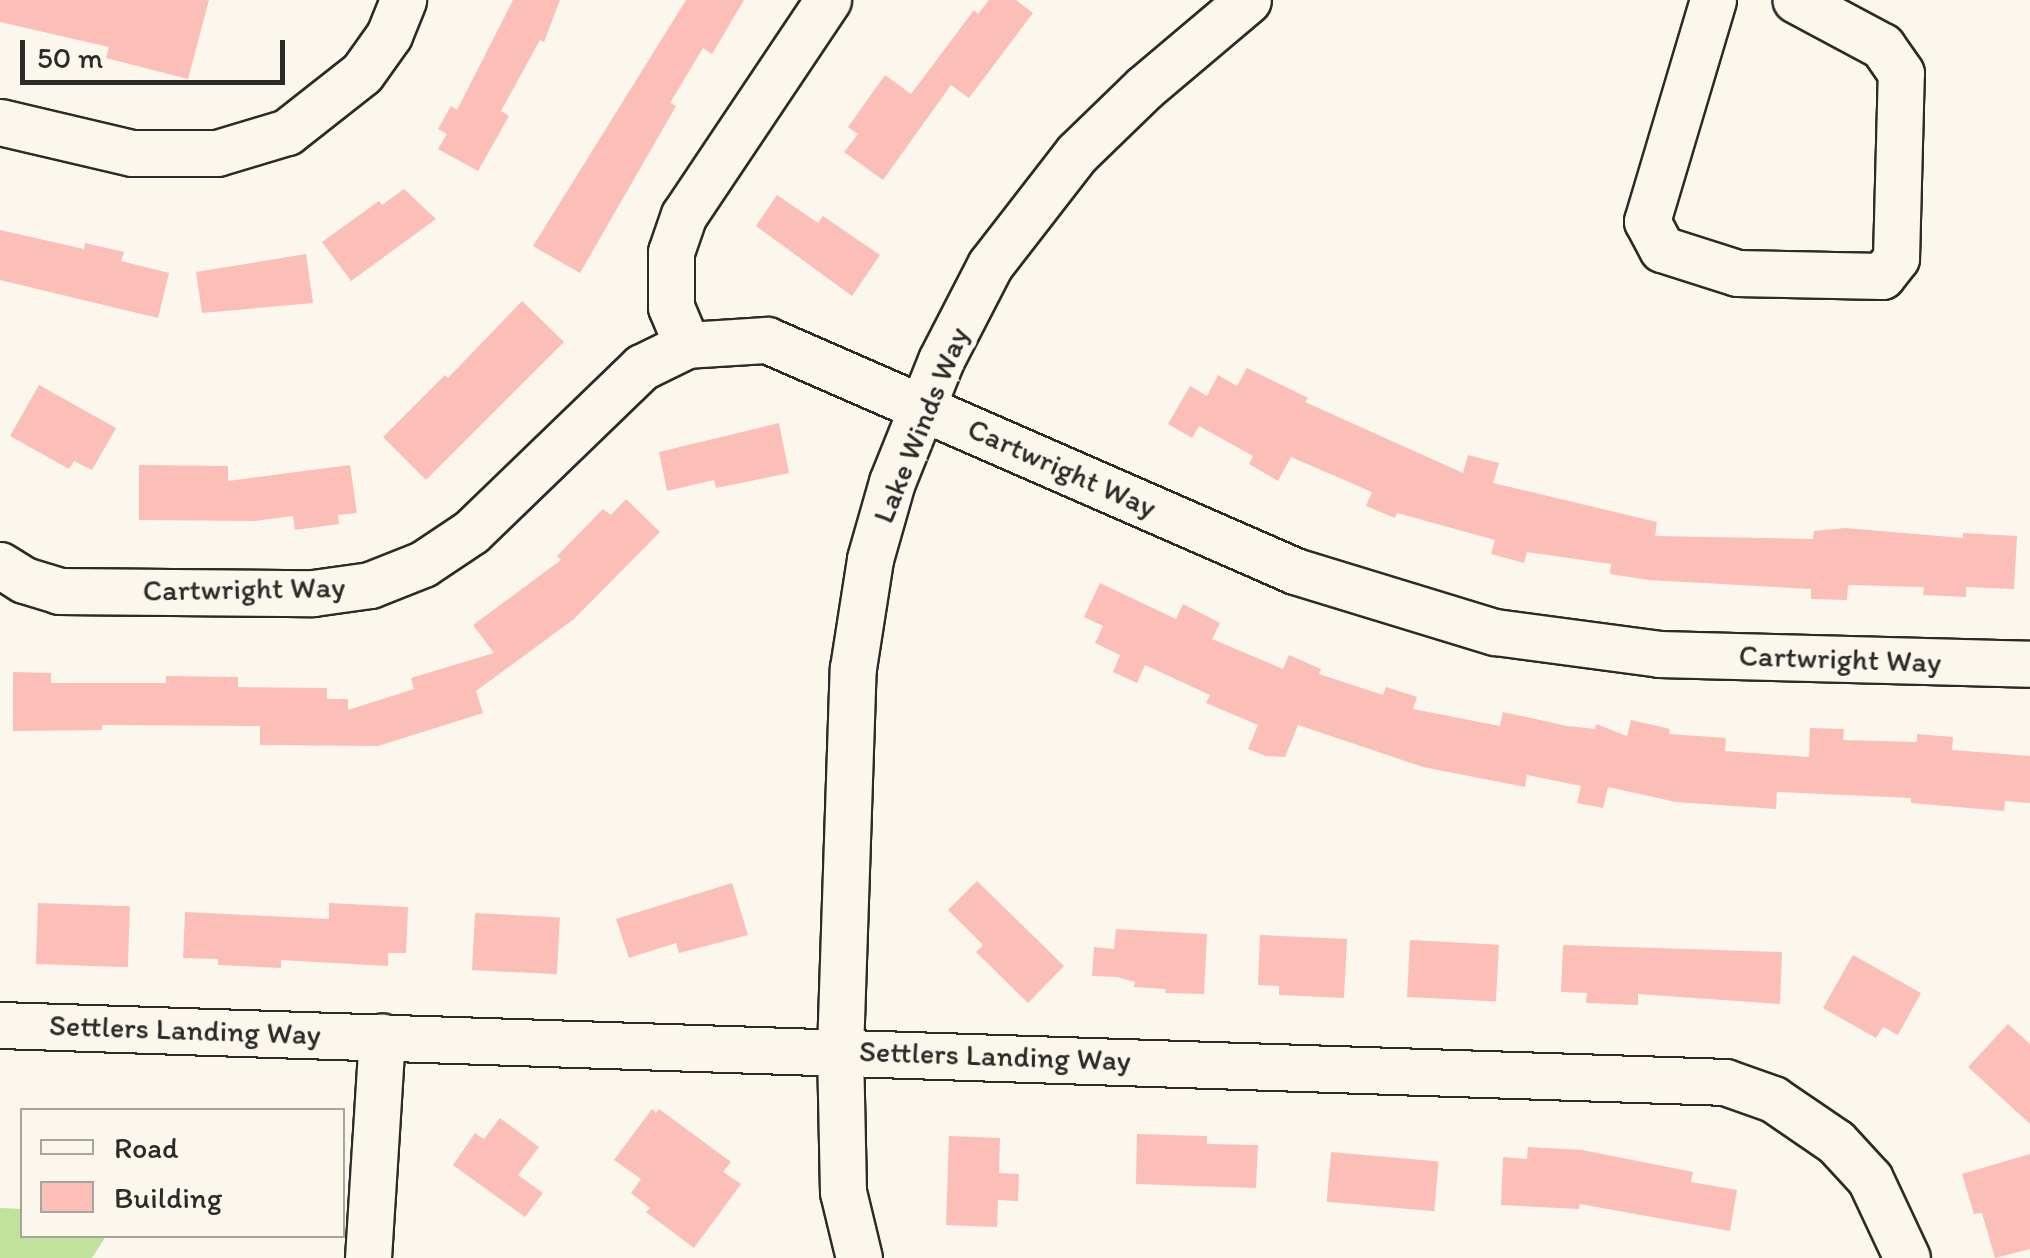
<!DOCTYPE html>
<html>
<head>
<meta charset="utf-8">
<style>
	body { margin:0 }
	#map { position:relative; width:2030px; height:1258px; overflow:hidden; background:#fbf7ec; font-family:Itim,sans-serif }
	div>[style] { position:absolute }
	.green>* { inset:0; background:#c0e39c }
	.building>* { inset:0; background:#fbbfb8; transform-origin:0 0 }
	.roads { filter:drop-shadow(2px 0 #2b2b2b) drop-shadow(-2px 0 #2b2b2b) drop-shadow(0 2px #2b2b2b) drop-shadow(0 -2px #2b2b2b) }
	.minor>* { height:45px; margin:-22.5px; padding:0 22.5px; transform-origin:22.5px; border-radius:22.5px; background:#fbf7ec }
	span { translate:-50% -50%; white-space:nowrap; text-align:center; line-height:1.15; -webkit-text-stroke:10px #fbf7ec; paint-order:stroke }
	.street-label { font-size:30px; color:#2b2b2b }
	.legend { position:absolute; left:20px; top:1108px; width:325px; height:130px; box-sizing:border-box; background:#fbf7ec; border:2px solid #a8a59f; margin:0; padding:12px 18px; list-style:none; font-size:30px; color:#2b2b2b }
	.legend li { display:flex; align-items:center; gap:20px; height:50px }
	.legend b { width:50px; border:2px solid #a8a59f }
	.scale { position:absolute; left:20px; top:40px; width:265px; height:45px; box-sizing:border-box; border:5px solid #2b2b2b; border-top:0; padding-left:12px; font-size:30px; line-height:35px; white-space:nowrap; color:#2b2b2b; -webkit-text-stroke:8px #fbf7ec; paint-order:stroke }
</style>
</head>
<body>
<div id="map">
	<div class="green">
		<i style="clip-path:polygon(0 1208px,22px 1209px,22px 1236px,106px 1236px,92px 1258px,0 1258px)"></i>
	</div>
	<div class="building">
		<i style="clip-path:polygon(0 0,209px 0,188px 79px,106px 58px,109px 47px,0 22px)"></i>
		<i style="clip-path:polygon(513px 0,560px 0,544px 42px,540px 40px,501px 111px,509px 116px,478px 171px,438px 149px,447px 134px,438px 129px,451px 106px,457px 110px)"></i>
		<i style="clip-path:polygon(686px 0,744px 0,712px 54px,703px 48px,670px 103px,676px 106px,580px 273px,533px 246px)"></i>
		<i style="clip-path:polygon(989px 0,1016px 0,1033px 13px,969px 98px,951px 85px,883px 180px,844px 152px,858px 134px,848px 127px,885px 75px,911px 94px,974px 10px,978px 14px)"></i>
		<i style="clip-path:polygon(404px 189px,436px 219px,351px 281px,322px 242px,379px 201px,382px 205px)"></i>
		<i style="clip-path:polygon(777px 195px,818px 223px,823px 216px,880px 255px,852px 296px,756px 226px)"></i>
		<i style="clip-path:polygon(0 230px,84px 249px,85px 243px,124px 252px,121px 261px,169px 273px,158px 318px,0 280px)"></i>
		<i style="clip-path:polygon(306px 254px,313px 303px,202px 313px,196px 272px)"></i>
		<i style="clip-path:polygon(522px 301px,564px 342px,426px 480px,383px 437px,445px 375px,448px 378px)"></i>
		<i style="clip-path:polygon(1247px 368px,1308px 398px,1305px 402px,1463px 473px,1468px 455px,1499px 463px,1493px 483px,1657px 522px,1655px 536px,1813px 539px,1814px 531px,1845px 528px,1963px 538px,1963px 533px,2017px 536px,2014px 589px,1966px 587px,1966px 597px,1923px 595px,1924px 587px,1848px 585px,1847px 600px,1811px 599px,1811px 589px,1649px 580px,1610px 574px,1611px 564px,1527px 552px,1524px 563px,1491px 554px,1495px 540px,1397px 513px,1395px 518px,1366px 506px,1372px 492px,1291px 457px,1278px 481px,1249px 464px,1253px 456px,1199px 426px,1192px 438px,1168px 424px,1190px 386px,1207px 396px,1218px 375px,1237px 386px)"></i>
		<i style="clip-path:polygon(39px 385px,116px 428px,92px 470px,74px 461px,69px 469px,10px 436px)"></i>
		<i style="clip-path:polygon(779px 423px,789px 473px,716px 488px,714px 480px,667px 491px,659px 452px)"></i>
		<i style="clip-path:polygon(139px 465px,228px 466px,228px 481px,350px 465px,357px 513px,338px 515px,339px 524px,295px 530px,293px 516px,255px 521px,139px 520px)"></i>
		<i style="clip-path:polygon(626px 499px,660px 532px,574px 619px,476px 691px,483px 713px,378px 746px,260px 745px,260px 726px,102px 725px,102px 730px,13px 731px,13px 672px,51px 673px,51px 683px,166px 683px,166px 676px,238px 677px,238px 687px,327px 688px,327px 699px,348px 699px,348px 710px,414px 689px,411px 678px,494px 653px,473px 625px,561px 560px,557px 556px,603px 509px,611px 515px)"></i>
		<i style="clip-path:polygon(1100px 583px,1176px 619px,1183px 604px,1220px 623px,1212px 639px,1283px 669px,1289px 655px,1321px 669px,1319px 674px,1383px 695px,1386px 687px,1417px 697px,1413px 709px,1500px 726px,1503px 712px,1567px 726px,1595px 729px,1596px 724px,1627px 736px,1631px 720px,1670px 729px,1669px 734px,1726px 738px,1725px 751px,1809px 757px,1810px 728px,1844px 729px,1843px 740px,1917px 742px,1917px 734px,1953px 737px,1952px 750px,2030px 756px,2030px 803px,2005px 801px,2004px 811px,1911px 803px,1911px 798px,1777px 792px,1776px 809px,1676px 802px,1608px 787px,1603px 808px,1577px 803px,1581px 786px,1527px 775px,1525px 787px,1423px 767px,1298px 725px,1285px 757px,1266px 756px,1248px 749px,1258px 725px,1206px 703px,1210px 695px,1145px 665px,1137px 683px,1113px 672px,1120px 655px,1095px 643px,1103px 626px,1084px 617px)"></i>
		<i style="clip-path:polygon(977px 881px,1064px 966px,1028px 1003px,976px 952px,983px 945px,948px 910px)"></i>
		<i style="clip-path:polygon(732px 883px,748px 935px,679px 953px,676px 943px,629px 958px,616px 919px)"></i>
		<i style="left:38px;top:903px;width:92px;height:61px;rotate:2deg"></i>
		<i style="clip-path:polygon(329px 903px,408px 907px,406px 953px,388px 953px,388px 966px,281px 960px,281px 968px,218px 965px,218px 959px,183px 958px,185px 912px,329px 919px)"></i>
		<i style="left:475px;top:913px;width:85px;height:57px;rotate:3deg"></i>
		<i style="clip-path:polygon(1116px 929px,1207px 934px,1204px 994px,1165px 993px,1166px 989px,1134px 987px,1135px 982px,1117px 977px,1092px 976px,1094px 947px,1114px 949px)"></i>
		<i style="clip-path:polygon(1260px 935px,1347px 939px,1344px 998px,1279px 995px,1279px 986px,1258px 985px)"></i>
		<i style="left:1410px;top:940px;width:89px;height:57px;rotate:3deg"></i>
		<i style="clip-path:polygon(1563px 945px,1782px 952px,1780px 1004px,1638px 994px,1638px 1005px,1586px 1003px,1587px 993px,1561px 992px)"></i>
		<i style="clip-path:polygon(1853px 955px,1921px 993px,1898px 1035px,1883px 1027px,1876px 1038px,1823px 1008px)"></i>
		<i style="clip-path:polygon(2008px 1024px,2030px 1044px,2030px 1124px,1968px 1067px)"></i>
		<i style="clip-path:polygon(652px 1109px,656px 1113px,659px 1109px,731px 1162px,723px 1172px,741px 1184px,694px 1248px,646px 1212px,650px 1208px,631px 1193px,641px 1179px,614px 1160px)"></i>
		<i style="clip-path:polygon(500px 1118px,539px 1147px,518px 1175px,543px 1193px,525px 1217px,453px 1165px,475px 1133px,484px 1139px)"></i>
		<i style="clip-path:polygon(1137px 1134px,1207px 1136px,1207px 1144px,1258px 1145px,1256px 1188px,1136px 1184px)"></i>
		<i style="clip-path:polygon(949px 1136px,1000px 1138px,999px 1173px,1019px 1174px,1018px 1201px,998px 1200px,997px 1227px,946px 1225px)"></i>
		<i style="clip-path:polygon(1528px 1147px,1582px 1150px,1693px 1172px,1691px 1182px,1737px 1190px,1730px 1231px,1580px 1204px,1579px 1209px,1501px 1205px,1503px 1157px,1527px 1159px)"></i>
		<i style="left:1331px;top:1152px;width:108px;height:50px;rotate:5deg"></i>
		<i style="clip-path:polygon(2030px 1154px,2030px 1249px,1995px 1258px,1982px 1213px,1974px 1214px,1962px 1174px)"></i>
	</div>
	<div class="roads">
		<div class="minor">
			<i style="left:1713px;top:0;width:231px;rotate:106.6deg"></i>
			<i style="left:1647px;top:221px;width:32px;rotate:62deg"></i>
			<i style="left:1662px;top:249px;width:79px;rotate:17.7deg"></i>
			<i style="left:1737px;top:273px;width:145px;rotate:1.2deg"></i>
			<i style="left:1882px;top:276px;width:23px;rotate:-52deg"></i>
			<i style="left:1896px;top:258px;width:185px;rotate:-88.5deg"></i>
			<i style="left:1901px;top:73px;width:33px;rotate:-125deg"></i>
			<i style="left:1882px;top:46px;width:98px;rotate:-151.9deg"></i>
			<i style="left:0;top:122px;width:136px;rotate:13.2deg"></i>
			<i style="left:132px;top:153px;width:85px"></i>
			<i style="left:217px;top:153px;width:73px;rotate:-16.7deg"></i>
			<i style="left:287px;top:132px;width:95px;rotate:-38.2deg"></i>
			<i style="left:362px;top:73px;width:47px;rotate:-54.6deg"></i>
			<i style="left:389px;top:35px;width:38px;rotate:-68deg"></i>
			<i style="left:687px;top:345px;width:41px;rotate:-112.8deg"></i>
			<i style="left:671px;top:307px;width:55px;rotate:-90deg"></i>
			<i style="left:671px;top:252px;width:39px;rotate:-71deg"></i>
			<i style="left:684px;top:215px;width:259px;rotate:-56.2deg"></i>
			<i style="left:0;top:565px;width:28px;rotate:32deg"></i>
			<i style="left:24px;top:580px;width:37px;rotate:17deg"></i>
			<i style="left:59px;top:591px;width:254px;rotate:0.5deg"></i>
			<i style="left:313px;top:593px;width:58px;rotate:-8deg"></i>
			<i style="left:370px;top:585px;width:57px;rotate:-21.6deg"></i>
			<i style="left:423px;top:564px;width:58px;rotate:-33.7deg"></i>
			<i style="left:471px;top:532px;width:238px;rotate:-44deg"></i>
			<i style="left:642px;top:367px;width:50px;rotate:-26.1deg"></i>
			<i style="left:687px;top:345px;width:80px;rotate:-3.6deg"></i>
			<i style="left:767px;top:340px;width:576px;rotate:23.63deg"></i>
			<i style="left:1295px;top:571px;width:209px;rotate:17deg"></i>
			<i style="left:1495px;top:632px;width:165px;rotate:7.6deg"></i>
			<i style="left:1659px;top:654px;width:371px;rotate:1.5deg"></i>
			<i style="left:0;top:1025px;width:1726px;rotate:1.89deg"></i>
			<i style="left:1725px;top:1082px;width:51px;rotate:19.5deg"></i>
			<i style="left:1773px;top:1099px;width:76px;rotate:34.3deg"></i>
			<i style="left:1836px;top:1142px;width:50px;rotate:47.4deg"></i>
			<i style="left:1870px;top:1179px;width:87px;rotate:64.9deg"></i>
			<i style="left:368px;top:1258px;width:222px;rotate:-86.4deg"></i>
			<i style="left:859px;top:1258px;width:68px;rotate:-103.6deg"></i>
			<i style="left:843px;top:1192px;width:141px;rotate:-91.2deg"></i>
			<i style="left:840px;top:1051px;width:383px;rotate:-88.1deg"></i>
			<i style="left:853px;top:668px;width:110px;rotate:-81.1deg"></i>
			<i style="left:870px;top:559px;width:80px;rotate:-74.1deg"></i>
			<i style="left:892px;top:482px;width:131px;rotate:-68.1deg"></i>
			<i style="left:941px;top:360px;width:107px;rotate:-62.7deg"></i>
			<i style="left:990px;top:265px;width:142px;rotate:-52.2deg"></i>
			<i style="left:1077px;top:153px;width:93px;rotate:-44.1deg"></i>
			<i style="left:1144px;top:88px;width:136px;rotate:-40.2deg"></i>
		</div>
	</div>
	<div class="street-label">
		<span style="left:921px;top:425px;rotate:-68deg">Lake Winds Way</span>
		<span style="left:1062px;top:468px;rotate:24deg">Cartwright Way</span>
		<span style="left:244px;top:589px;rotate:-1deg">Cartwright Way</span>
		<span style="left:1840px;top:659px;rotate:2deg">Cartwright Way</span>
		<span style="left:185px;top:1030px;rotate:2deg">Settlers Landing Way</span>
		<span style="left:995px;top:1056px;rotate:2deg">Settlers Landing Way</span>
	</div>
	<ul class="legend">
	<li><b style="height:12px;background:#fbf7ec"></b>Road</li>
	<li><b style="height:28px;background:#fbbfb8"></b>Building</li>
	</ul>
	<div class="scale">50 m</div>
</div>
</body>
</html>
